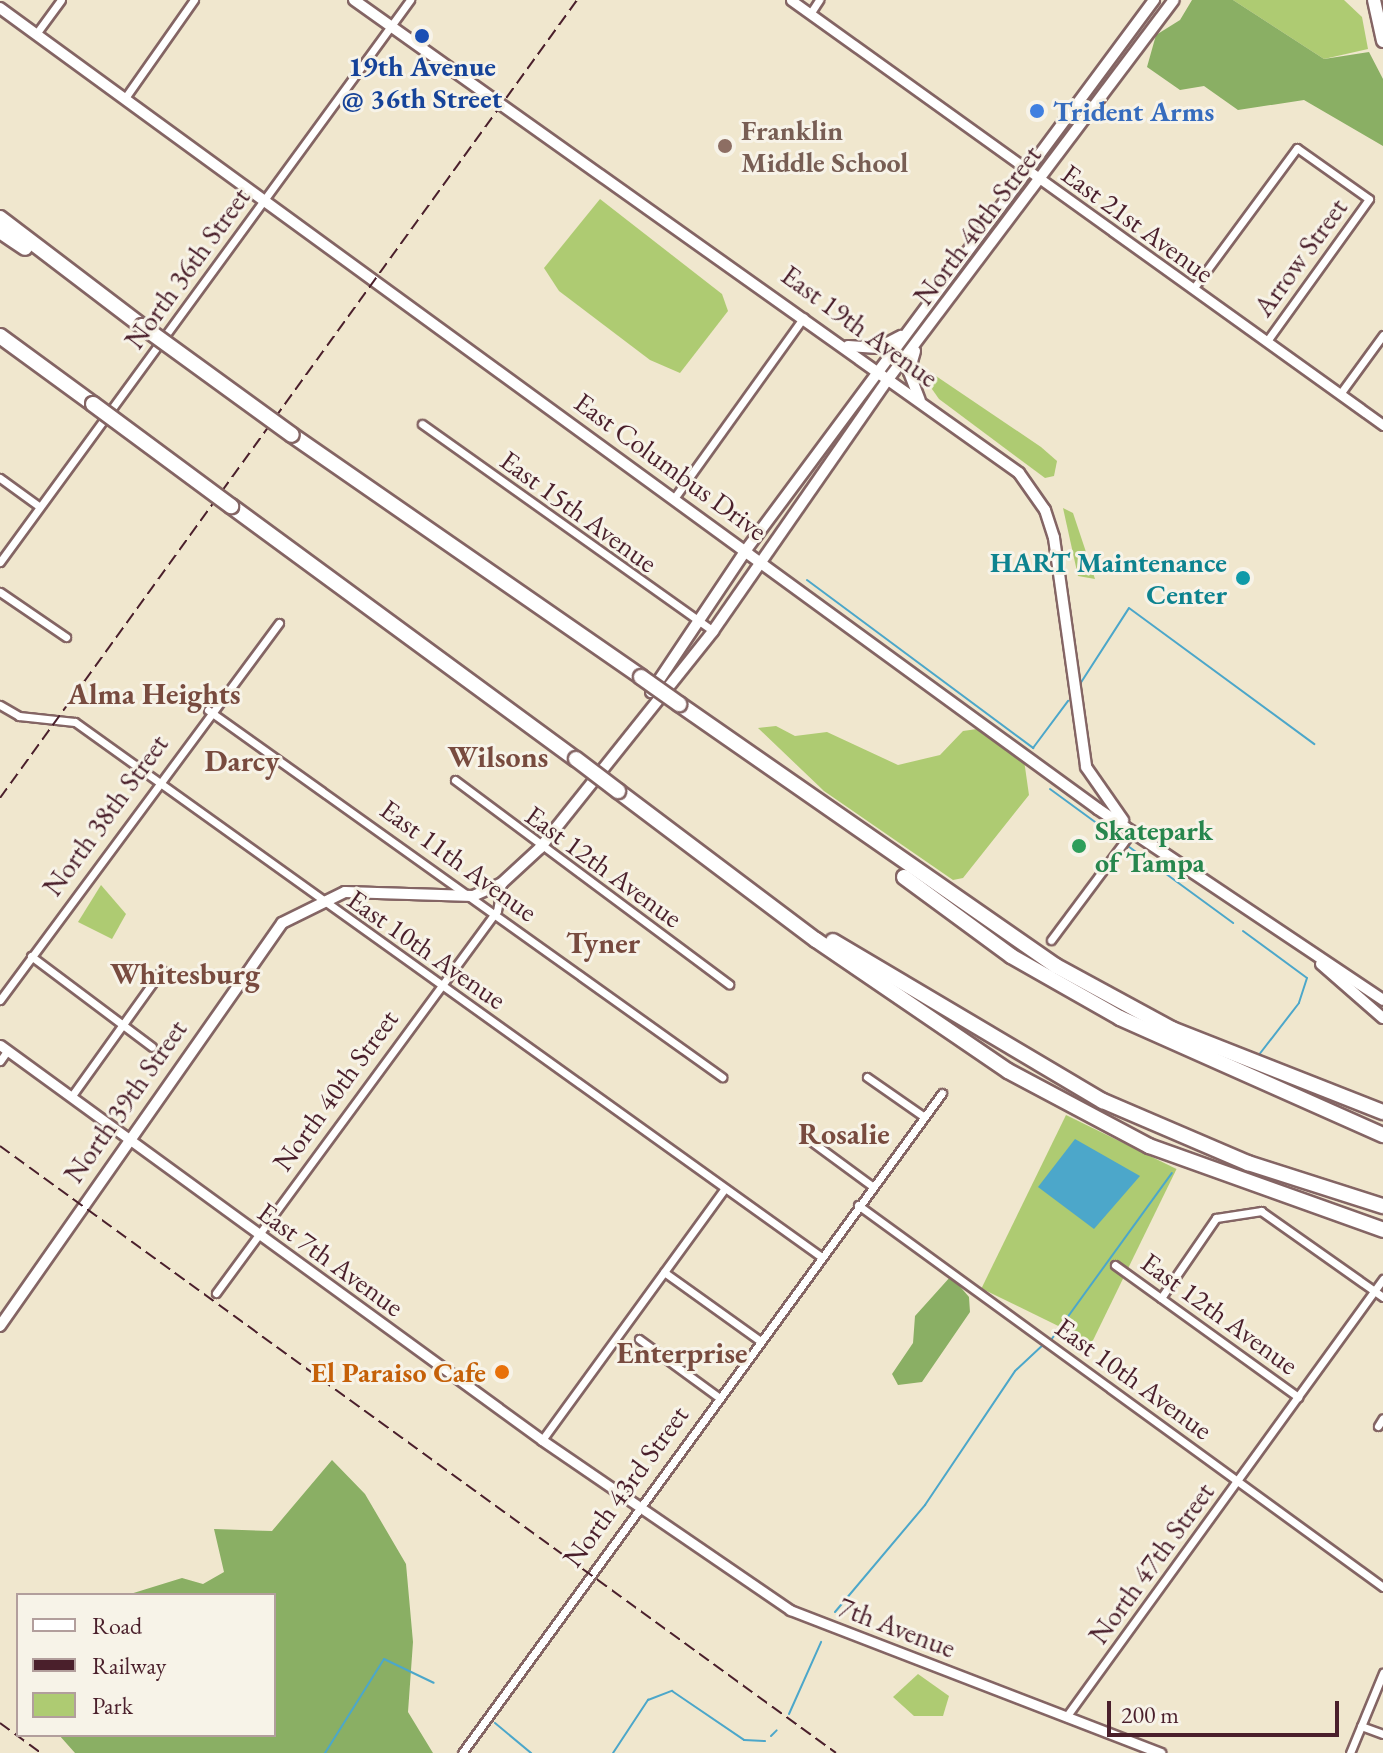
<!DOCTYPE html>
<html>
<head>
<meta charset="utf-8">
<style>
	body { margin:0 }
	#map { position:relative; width:1383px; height:1753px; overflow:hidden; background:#f0e7ce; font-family:"EB Garamond",serif }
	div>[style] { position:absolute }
	.green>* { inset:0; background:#aecb72; transform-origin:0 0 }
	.forest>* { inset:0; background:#8aaf64 }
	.water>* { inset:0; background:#4ca7ca }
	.stream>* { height:2px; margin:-1px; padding:0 1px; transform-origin:1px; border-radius:1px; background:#4ca7ca }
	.roads { filter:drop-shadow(2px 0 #846564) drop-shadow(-2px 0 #846564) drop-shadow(0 2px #846564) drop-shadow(0 -2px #846564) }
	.minor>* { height:7px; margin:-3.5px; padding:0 3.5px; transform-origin:3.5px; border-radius:3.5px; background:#fff }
	.tertiary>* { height:9px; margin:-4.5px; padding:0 4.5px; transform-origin:4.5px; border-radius:4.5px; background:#fff }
	.secondary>* { height:10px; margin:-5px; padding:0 5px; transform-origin:5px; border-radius:5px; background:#fff }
	.primary>* { height:12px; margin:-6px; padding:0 6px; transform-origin:6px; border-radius:6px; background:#fff }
	.motorway>* { height:14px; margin:-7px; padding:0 7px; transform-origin:7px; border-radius:7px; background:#fff }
	.rail>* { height:2px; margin-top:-1px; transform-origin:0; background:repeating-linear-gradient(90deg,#4a1f2b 0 12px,transparent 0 18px) }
	.bridges { filter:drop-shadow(2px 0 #846564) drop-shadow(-2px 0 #846564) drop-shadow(0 2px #846564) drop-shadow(0 -2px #846564) }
	.motorway-bridge>* { height:14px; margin:-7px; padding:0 7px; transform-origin:7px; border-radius:7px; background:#fff }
	.dots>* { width:22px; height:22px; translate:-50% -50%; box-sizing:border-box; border:4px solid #f7f3e8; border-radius:50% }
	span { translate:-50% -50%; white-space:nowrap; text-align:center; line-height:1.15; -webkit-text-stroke:6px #f7f3e8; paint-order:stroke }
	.transit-label { font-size:28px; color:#164399; font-weight:700 }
	.shop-label { font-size:28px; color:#366cbe; font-weight:700 }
	.left { translate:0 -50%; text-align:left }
	.education-label { font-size:28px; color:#785e54; font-weight:700 }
	.street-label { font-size:28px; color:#4a1f2b }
	.culture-label { font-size:28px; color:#0d838f; font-weight:700 }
	.right { translate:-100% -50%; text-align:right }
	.leisure-label { font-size:28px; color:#27864d; font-weight:700 }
	.food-label { font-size:28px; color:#c56008; font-weight:700 }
	.neighbourhood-label { font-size:30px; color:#784b3f; font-weight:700 }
	.legend { position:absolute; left:16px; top:1593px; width:260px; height:144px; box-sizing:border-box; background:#f7f3e8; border:2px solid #b29e9c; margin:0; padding:10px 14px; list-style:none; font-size:24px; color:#4a1f2b }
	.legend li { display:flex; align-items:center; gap:16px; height:40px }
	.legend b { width:40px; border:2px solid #b29e9c }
	.scale { position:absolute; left:1107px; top:1701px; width:232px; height:36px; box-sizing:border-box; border:4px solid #4a1f2b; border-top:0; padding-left:10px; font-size:24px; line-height:28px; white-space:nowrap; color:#4a1f2b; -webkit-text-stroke:6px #f7f3e8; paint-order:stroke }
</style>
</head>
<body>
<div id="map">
	<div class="green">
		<i style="clip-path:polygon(1233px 0,1344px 0,1362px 17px,1368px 49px,1324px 59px)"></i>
		<i style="clip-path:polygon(600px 199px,722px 294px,728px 311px,680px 373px,650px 360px,559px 291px,544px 268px)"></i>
		<i style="clip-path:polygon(933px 374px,1041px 447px,1057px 461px,1054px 476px,1045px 478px,939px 399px,927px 382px)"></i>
		<i style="clip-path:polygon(1063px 508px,1073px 513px,1095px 579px,1078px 576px)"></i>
		<i style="clip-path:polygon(776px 726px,795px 736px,827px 732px,898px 765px,940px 755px,963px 731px,977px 729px,1024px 760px,1029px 795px,963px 878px,953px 880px,824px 791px,758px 728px)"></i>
		<i style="clip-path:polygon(101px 885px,126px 914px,112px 939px,78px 922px)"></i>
		<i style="left:1066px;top:1115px;width:123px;height:193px;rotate:26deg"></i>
		<i style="clip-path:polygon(918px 1674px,949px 1696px,943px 1716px,914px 1716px,893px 1697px)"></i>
	</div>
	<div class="forest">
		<i style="clip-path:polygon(1192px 0,1233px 0,1324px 59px,1369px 52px,1383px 79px,1383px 146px,1304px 100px,1238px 110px,1204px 86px,1180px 90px,1147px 67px,1156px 35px,1180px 20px)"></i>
		<i style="clip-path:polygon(951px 1276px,969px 1297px,970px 1312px,922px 1382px,898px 1385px,892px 1374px,913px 1343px,915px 1316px)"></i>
		<i style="clip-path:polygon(332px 1460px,365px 1494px,406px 1564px,413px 1642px,408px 1712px,433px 1753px,75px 1753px,59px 1735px,274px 1735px,274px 1595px,127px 1595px,182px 1578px,203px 1584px,224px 1572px,214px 1529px,272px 1531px)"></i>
	</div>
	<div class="water">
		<i style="clip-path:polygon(1075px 1139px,1140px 1176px,1094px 1229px,1038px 1187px)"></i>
	</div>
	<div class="stream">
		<i style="left:807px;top:580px;width:282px;rotate:36.6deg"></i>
		<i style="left:1033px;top:748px;width:59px;rotate:-53.3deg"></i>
		<i style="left:1080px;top:684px;width:90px;rotate:-57.2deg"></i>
		<i style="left:1129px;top:608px;width:230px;rotate:36.3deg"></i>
		<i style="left:1050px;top:789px;width:227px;rotate:36.2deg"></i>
		<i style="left:1243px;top:931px;width:79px;rotate:36.3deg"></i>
		<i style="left:1307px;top:978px;width:26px;rotate:108deg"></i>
		<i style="left:1299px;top:1003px;width:67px;rotate:127.7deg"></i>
		<i style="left:1051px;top:1340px;width:206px;rotate:-54.1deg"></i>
		<i style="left:835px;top:1612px;width:140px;rotate:-49.9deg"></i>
		<i style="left:925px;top:1505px;width:161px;rotate:-56.1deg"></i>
		<i style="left:1015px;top:1371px;width:41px;rotate:-43deg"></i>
		<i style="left:789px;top:1714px;width:79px;rotate:-66deg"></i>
		<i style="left:495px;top:1723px;width:47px;rotate:39.8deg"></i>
		<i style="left:771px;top:1736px;width:8px;rotate:-45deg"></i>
		<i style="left:325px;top:1753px;width:111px;rotate:-57.9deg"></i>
		<i style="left:384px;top:1659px;width:55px;rotate:25.6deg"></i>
		<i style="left:613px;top:1753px;width:64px;rotate:-56.6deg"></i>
		<i style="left:648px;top:1700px;width:26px;rotate:-21deg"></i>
		<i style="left:672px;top:1691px;width:87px;rotate:34.2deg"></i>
		<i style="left:744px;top:1740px;width:21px;rotate:3deg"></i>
	</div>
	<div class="roads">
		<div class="minor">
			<i style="left:810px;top:14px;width:17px;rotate:-57deg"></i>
			<i style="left:36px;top:34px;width:42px;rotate:-53.7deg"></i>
			<i style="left:125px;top:98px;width:120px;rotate:-54.9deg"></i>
			<i style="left:1193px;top:289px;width:175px;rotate:-53.6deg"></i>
			<i style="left:1297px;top:148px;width:88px;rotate:35.3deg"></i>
			<i style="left:1369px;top:199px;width:175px;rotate:125.7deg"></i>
			<i style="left:1340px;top:394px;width:73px;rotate:-53.9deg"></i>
			<i style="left:422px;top:424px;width:357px;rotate:35.4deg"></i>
			<i style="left:0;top:478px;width:49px;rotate:35.9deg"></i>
			<i style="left:675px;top:497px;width:221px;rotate:-54.4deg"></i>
			<i style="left:0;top:562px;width:696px;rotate:-53.89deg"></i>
			<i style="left:0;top:592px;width:80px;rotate:34.3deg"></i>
			<i style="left:0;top:705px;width:22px;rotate:30deg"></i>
			<i style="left:19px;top:716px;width:56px;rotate:6.1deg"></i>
			<i style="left:75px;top:722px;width:917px;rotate:35.63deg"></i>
			<i style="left:208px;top:710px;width:632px;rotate:35.53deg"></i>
			<i style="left:455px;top:780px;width:342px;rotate:36.7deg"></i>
			<i style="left:1051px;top:940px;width:137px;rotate:-53.3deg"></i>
			<i style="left:31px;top:956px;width:151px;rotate:36.9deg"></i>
			<i style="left:0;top:1000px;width:469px;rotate:-53.5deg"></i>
			<i style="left:0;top:1061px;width:12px;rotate:-55deg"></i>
			<i style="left:867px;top:1077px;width:68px;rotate:34.9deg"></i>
			<i style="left:71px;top:1097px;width:156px;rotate:-54.4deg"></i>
			<i style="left:804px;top:1136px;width:84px;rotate:36.3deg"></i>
			<i style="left:858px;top:1205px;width:649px;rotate:36.04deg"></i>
			<i style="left:1115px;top:1265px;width:226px;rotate:35.8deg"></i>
			<i style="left:664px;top:1272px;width:117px;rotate:35.6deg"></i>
			<i style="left:216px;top:1293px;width:474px;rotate:-53.7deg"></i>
			<i style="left:497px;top:911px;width:28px;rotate:-80deg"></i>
			<i style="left:1161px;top:1298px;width:97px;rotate:-55.5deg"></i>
			<i style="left:1216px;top:1218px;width:46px;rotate:-8.8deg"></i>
			<i style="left:1261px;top:1211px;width:149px;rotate:35.2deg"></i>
			<i style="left:639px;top:1339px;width:97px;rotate:36.2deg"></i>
			<i style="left:1378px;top:1426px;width:9px;rotate:-58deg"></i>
			<i style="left:542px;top:1440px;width:311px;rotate:-54deg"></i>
			<i style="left:1066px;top:1717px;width:541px;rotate:-54.11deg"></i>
			<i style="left:1361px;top:1726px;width:23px;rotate:20deg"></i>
			<i style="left:462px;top:1753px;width:816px;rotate:-53.97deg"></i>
			<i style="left:1350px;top:1753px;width:87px;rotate:-67.6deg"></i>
		</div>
		<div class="tertiary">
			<i style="left:791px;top:0;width:729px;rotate:35.67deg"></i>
			<i style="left:0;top:1045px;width:671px;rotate:36.08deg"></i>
			<i style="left:542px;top:1440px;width:301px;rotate:34.4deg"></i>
			<i style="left:790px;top:1610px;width:397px;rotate:21.1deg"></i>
		</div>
		<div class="secondary">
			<i style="left:354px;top:0;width:816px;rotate:35.42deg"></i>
			<i style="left:1019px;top:473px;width:45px;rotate:54.9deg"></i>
			<i style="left:1045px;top:510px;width:29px;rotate:72deg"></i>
			<i style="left:1054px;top:538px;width:231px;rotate:82deg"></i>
			<i style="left:1086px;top:767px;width:65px;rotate:55.1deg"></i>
			<i style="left:0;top:8px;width:1359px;rotate:36.11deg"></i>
			<i style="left:1098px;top:809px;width:343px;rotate:33.8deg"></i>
			<i style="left:848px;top:346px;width:30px;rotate:4deg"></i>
			<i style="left:878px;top:348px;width:26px;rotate:-28deg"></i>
			<i style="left:915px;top:351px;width:22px;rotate:106deg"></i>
			<i style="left:909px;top:372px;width:30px;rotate:69deg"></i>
			<i style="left:651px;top:692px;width:171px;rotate:-56.2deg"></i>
			<i style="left:746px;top:550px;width:685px;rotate:-53.43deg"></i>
			<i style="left:1321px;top:964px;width:82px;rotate:41.1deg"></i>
			<i style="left:0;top:1326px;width:492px;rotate:-55deg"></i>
			<i style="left:282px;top:923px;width:70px;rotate:-26.2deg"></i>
			<i style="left:345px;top:892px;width:128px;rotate:1.8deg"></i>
			<i style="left:473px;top:896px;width:32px;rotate:-24deg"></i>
			<i style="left:502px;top:883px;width:52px;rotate:-42.6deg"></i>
			<i style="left:540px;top:848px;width:278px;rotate:-51.4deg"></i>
			<i style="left:713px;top:631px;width:308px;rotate:-55.2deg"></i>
			<i style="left:889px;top:378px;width:473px;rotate:-53deg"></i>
		</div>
		<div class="primary">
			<i style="left:1374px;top:0;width:42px;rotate:77.6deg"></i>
		</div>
		<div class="motorway">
			<i style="left:0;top:218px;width:178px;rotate:37.3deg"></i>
			<i style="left:0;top:231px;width:30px;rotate:34deg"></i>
			<i style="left:0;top:336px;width:115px;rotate:36.2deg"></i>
			<i style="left:292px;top:435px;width:425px;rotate:34.7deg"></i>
			<i style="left:231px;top:506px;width:428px;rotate:36.3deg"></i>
			<i style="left:679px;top:704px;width:459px;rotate:34.8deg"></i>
			<i style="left:1056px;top:966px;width:132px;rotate:28.5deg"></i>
			<i style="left:1172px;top:1029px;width:227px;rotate:21.5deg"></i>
			<i style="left:618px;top:791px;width:248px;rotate:37deg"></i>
			<i style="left:816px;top:940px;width:232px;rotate:34.3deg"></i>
			<i style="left:1008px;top:1071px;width:160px;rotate:28deg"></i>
			<i style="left:1149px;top:1146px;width:249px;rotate:19.7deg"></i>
			<i style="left:904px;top:877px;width:133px;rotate:36.4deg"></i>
			<i style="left:1011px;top:956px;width:125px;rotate:29.6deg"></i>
			<i style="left:1120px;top:1018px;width:288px;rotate:24deg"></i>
			<i style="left:833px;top:941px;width:314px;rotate:30.7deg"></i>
			<i style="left:1103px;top:1101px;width:158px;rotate:23.2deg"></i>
			<i style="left:1248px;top:1163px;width:142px;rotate:17.7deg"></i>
		</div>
	</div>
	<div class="rail">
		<i style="left:0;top:798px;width:985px;rotate:-54.13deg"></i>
		<i style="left:0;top:1146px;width:1033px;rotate:35.98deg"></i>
		<i style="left:0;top:1723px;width:51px;rotate:36.2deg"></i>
	</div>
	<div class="bridges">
		<div class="motorway-bridge">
			<i style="left:142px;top:326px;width:185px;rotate:36deg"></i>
			<i style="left:93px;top:404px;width:172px;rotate:36.5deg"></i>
			<i style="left:641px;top:677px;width:47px;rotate:35.4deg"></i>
			<i style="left:576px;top:759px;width:53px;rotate:37.3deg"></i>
		</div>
	</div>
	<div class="dots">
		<i style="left:422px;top:36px;background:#1a4fb4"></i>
		<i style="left:1037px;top:111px;background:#3f7fe0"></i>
		<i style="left:725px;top:146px;background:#8d6e63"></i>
		<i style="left:1243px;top:578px;background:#0f9aa8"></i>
		<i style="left:1079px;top:846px;background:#2e9e5b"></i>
		<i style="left:502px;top:1372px;background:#e8710a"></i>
	</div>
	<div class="transit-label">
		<span style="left:422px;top:82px">19th Avenue<br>@ 36th Street</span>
	</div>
	<div class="shop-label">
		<span class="left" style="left:1053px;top:111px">Trident Arms</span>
	</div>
	<div class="education-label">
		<span class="left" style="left:741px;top:146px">Franklin<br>Middle School</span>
	</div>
	<div class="street-label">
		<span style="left:1138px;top:223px;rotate:36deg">East 21st Avenue</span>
		<span style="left:977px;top:225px;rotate:-53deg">North 40th Street</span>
		<span style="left:1300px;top:257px;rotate:-54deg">Arrow Street</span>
		<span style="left:187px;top:268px;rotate:-54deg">North 36th Street</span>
		<span style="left:860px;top:326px;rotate:36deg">East 19th Avenue</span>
		<span style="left:671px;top:466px;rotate:36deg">East Columbus Drive</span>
		<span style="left:579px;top:511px;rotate:36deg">East 15th Avenue</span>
		<span style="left:105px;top:815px;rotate:-54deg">North 38th Street</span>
		<span style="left:459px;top:860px;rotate:36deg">East 11th Avenue</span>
		<span style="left:604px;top:866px;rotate:36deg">East 12th Avenue</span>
		<span style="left:427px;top:949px;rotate:35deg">East 10th Avenue</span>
		<span style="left:335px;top:1090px;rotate:-54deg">North 40th Street</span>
		<span style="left:125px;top:1101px;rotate:-55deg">North 39th Street</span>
		<span style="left:331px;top:1259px;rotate:36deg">East 7th Avenue</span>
		<span style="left:1220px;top:1313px;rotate:36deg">East 12th Avenue</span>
		<span style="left:1134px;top:1378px;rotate:36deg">East 10th Avenue</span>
		<span style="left:625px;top:1486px;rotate:-54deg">North 43rd Street</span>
		<span style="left:1151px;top:1563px;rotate:-54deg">North 47th Street</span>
		<span style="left:897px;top:1627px;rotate:21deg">7th Avenue</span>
	</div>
	<div class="culture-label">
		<span class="right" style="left:1227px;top:578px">HART Maintenance<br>Center</span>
	</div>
	<div class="leisure-label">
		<span class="left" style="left:1095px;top:846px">Skatepark<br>of Tampa</span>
	</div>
	<div class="food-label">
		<span class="right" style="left:486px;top:1372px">El Paraiso Cafe</span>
	</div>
	<div class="neighbourhood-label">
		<span style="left:154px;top:694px">Alma Heights</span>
		<span style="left:498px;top:757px">Wilsons</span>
		<span style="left:242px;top:761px">Darcy</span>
		<span style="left:603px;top:943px">Tyner</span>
		<span style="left:185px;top:974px">Whitesburg</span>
		<span style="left:844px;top:1134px">Rosalie</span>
		<span style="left:682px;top:1353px">Enterprise</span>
	</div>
	<ul class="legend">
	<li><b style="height:10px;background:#fff"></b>Road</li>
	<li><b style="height:10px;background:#4a1f2b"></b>Railway</li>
	<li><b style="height:22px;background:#aecb72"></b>Park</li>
	</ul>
	<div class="scale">200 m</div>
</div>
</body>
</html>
